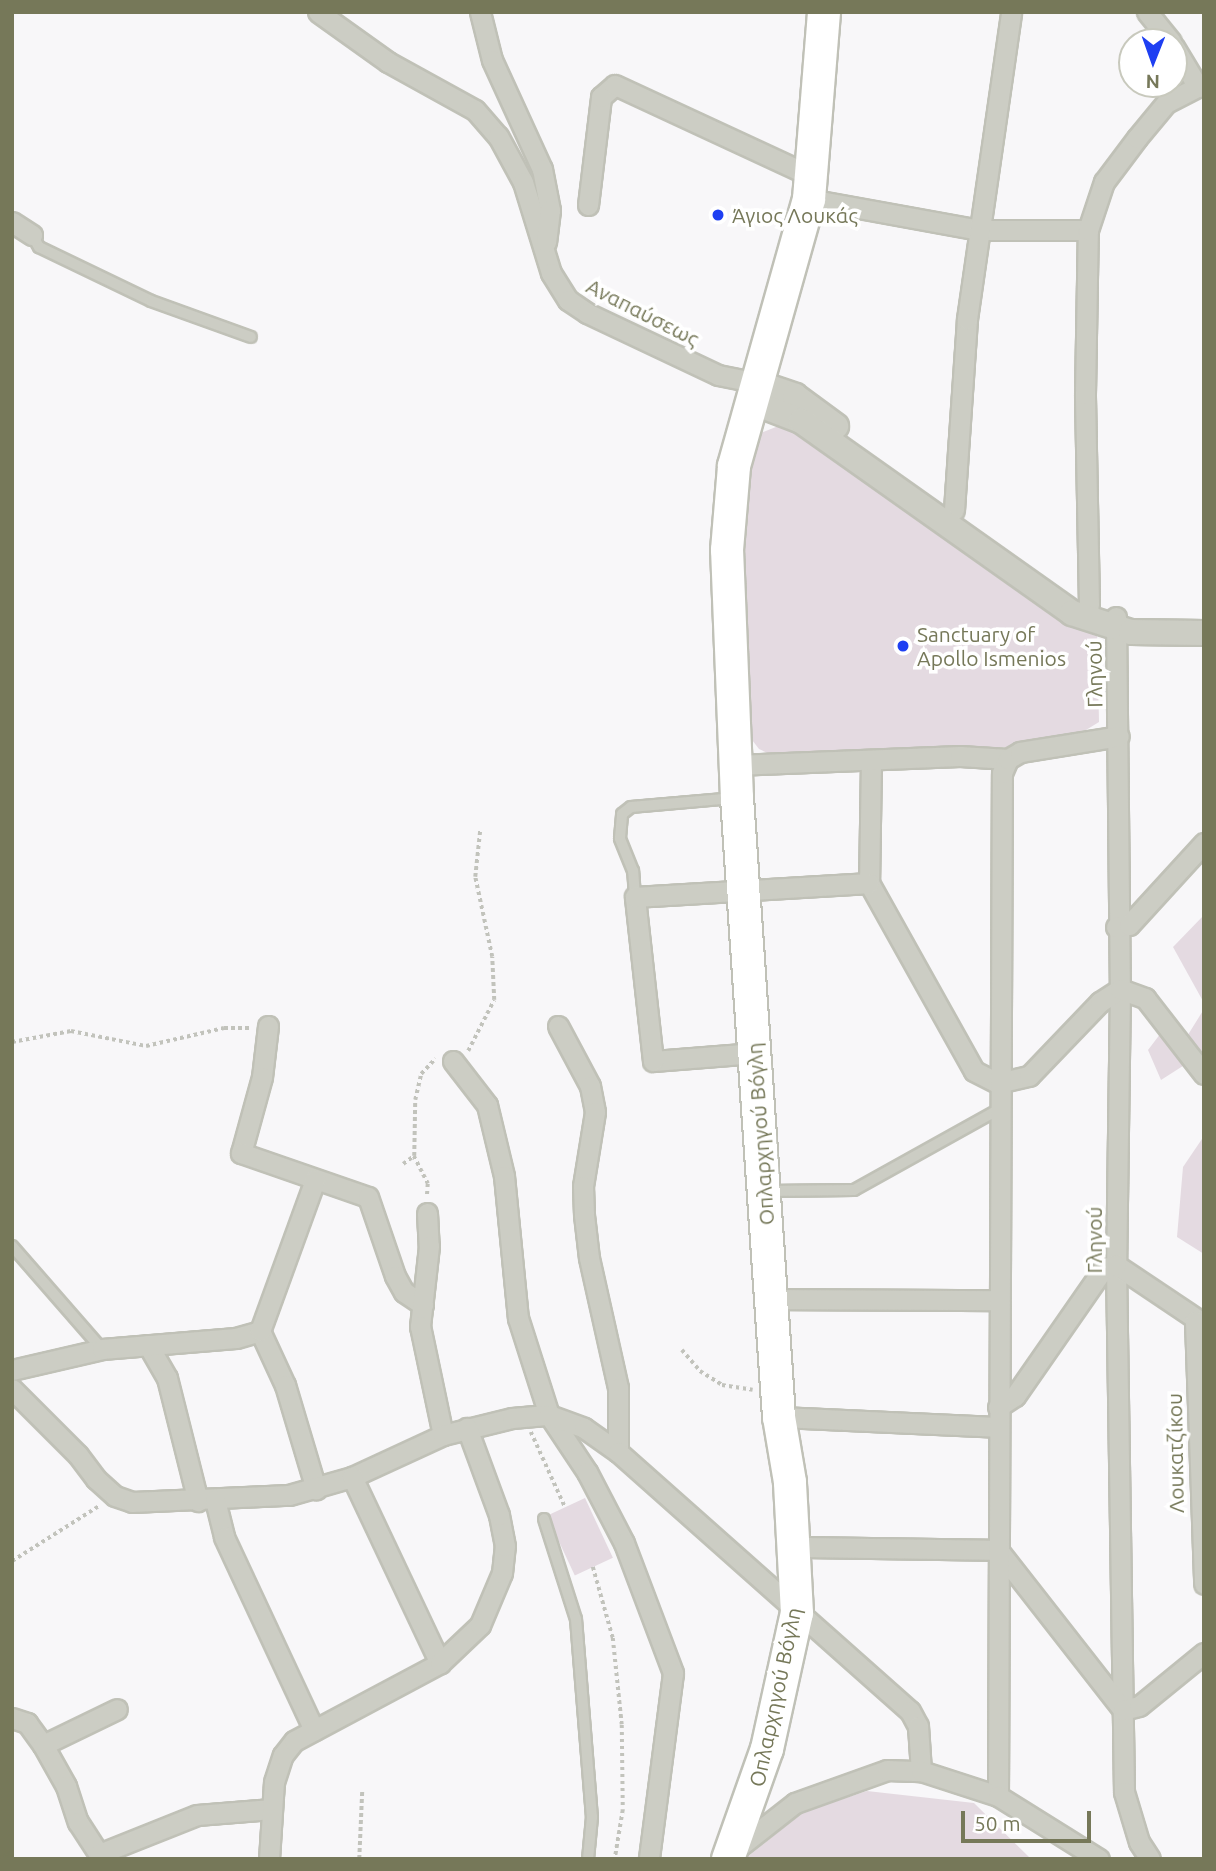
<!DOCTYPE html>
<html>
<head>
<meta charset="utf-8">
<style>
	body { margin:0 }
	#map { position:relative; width:1216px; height:1871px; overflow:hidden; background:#f8f7f9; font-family:Ubuntu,sans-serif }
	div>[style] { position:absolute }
	.green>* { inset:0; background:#e4dae1; transform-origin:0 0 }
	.path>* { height:3.5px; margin-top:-1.75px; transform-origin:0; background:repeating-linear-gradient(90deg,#c2c3bc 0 3.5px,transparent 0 7px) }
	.roads { filter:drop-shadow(2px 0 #c0c1b7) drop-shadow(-2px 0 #c0c1b7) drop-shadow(0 2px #c0c1b7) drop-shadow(0 -2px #c0c1b7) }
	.service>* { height:10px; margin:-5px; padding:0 5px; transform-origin:5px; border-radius:5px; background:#cccdc4 }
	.minor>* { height:19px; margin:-9.5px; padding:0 9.5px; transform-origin:9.5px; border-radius:9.5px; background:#cccdc4 }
	.tertiary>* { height:24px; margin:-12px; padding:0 12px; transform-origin:12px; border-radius:12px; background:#cccdc4 }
	.primary>* { height:32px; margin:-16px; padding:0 16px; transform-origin:16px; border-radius:16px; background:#fff }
	.dots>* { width:19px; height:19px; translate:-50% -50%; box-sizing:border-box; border:4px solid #fff; border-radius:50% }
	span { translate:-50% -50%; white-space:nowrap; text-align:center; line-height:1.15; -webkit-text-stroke:7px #fff; paint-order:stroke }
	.poi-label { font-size:21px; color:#767859 }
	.left { translate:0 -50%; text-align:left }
	.street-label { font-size:21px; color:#767859 }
	.frame { position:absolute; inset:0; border:14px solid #767859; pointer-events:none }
	.north { position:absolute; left:1118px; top:28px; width:70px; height:70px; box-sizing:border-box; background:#fff; border:2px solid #c8c9bd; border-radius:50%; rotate:181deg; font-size:19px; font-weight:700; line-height:28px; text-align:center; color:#767859 }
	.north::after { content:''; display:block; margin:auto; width:24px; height:32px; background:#1e3ff2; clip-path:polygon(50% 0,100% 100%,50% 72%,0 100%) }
	.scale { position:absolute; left:961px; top:1811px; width:130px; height:32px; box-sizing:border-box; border:4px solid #767859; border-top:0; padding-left:9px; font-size:21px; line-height:24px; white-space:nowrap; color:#767859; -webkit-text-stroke:5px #fff; paint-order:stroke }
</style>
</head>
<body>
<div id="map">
	<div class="green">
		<i style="clip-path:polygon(786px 423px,1097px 629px,1099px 722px,1086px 730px,1007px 747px,776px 757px,759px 749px,749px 736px,739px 524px,746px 461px,758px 434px)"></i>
		<i style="clip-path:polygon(1204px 915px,1204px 1003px,1173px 947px)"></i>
		<i style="clip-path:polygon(1204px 1009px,1204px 1088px,1186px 1064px,1161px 1080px,1148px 1050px,1167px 1025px,1181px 1046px)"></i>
		<i style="clip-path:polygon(1204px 1136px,1204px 1254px,1177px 1237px,1183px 1167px)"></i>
		<i style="left:585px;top:1498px;width:66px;height:42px;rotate:65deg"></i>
		<i style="clip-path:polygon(867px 1791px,974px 1803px,1029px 1857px,745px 1859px,803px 1812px)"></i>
	</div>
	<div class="path">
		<i style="left:12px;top:1042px;width:60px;rotate:-10.6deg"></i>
		<i style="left:71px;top:1031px;width:76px;rotate:11.3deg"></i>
		<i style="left:146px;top:1046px;width:80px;rotate:-13deg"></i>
		<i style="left:224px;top:1028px;width:26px"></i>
		<i style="left:468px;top:1051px;width:57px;rotate:-63deg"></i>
		<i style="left:494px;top:1000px;width:43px;rotate:-92.7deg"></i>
		<i style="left:492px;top:957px;width:82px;rotate:-102deg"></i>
		<i style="left:475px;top:877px;width:47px;rotate:-83.9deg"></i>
		<i style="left:414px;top:1156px;width:31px;rotate:63deg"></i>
		<i style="left:428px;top:1184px;width:13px;rotate:94deg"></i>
		<i style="left:403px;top:1164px;width:14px;rotate:-36deg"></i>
		<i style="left:414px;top:1156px;width:56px;rotate:-89deg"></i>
		<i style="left:415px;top:1100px;width:27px;rotate:-77deg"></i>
		<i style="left:421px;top:1074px;width:21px;rotate:-47deg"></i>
		<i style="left:682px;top:1350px;width:28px;rotate:49deg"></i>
		<i style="left:700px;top:1371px;width:26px;rotate:32deg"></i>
		<i style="left:722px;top:1385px;width:31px;rotate:9deg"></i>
		<i style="left:531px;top:1432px;width:82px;rotate:65.6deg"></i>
		<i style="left:12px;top:1561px;width:103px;rotate:-32.3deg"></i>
		<i style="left:593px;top:1567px;width:74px;rotate:74.3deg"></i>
		<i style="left:613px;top:1638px;width:87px;rotate:84.1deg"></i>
		<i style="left:622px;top:1725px;width:85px;rotate:89.3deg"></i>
		<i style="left:623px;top:1810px;width:50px;rotate:99.3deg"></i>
		<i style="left:359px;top:1859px;width:68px;rotate:-87.5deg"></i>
	</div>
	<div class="roads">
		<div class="service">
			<i style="left:32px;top:235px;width:14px;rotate:60deg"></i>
			<i style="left:39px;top:247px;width:124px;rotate:25.7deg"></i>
			<i style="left:151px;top:301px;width:106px;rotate:19.8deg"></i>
			<i style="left:635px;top:897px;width:26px;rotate:-94deg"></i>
			<i style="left:633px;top:871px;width:35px;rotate:-112deg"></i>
			<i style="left:620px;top:838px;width:24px;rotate:-85deg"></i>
			<i style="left:622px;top:814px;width:11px;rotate:-38deg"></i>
			<i style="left:631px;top:807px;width:102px;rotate:-5deg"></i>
			<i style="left:767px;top:1191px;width:87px;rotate:-0.7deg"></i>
			<i style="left:854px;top:1190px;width:165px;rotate:-29.1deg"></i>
			<i style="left:12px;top:1246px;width:137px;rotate:48.9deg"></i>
			<i style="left:544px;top:1519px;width:105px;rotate:72.3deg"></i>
			<i style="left:576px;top:1619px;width:199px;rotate:85.4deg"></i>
			<i style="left:592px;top:1817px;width:42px;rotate:95.4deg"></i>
		</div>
		<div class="minor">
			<i style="left:318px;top:12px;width:86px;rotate:35.5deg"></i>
			<i style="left:388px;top:62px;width:99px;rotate:28.9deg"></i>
			<i style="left:475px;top:110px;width:35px;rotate:49deg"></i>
			<i style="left:498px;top:136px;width:52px;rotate:61.5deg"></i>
			<i style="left:523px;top:182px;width:95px;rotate:72.9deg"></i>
			<i style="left:551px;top:273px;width:32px;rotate:58deg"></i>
			<i style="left:568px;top:300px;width:23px;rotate:34deg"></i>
			<i style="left:587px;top:313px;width:145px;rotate:25.3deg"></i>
			<i style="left:718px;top:375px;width:41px;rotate:11.3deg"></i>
			<i style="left:480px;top:12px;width:49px;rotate:76deg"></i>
			<i style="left:492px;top:60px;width:120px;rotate:65.4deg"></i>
			<i style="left:542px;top:169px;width:42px;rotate:79deg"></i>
			<i style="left:550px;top:210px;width:32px;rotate:97deg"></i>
			<i style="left:1147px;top:12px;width:38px;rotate:51deg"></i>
			<i style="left:809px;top:199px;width:174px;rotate:10.3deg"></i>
			<i style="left:980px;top:230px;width:108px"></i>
			<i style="left:588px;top:205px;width:109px;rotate:-83.1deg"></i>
			<i style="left:601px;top:97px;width:18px;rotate:-41deg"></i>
			<i style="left:615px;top:85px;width:216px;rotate:24.9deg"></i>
			<i style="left:12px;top:222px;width:24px;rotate:33deg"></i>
			<i style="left:954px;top:510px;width:191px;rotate:-86.1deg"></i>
			<i style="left:967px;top:319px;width:310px;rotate:-81.8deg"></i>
			<i style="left:1089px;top:605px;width:211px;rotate:-91.1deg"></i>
			<i style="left:1085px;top:394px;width:164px;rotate:-89deg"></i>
			<i style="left:1088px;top:230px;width:51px;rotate:-71.6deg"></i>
			<i style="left:1104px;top:182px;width:55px;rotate:-53.1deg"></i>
			<i style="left:1137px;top:138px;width:45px;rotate:-50.4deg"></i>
			<i style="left:1166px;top:103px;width:36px;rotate:-27deg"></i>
			<i style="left:1198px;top:87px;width:47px;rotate:-121deg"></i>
			<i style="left:1116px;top:617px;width:372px;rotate:89.4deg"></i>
			<i style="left:1120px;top:989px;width:276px;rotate:90.8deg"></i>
			<i style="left:1116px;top:1265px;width:527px;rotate:89.13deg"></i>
			<i style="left:1124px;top:1792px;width:52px;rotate:73.3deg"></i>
			<i style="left:1139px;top:1842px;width:20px;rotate:57deg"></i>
			<i style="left:871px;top:760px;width:123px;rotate:90.9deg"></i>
			<i style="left:869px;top:883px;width:215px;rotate:60.8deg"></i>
			<i style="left:974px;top:1071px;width:27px;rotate:27deg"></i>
			<i style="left:998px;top:1083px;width:32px;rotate:-13deg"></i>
			<i style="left:1029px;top:1076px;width:103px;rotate:-46.2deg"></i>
			<i style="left:1100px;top:1002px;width:24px;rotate:-33deg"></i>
			<i style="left:1120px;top:989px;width:27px;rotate:20deg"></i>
			<i style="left:1145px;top:998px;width:96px;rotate:52.2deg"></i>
			<i style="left:735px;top:765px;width:225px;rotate:-2.3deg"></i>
			<i style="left:960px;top:756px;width:48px;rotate:3.6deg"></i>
			<i style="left:1116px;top:927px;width:13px;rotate:-9deg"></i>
			<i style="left:1129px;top:925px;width:111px;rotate:-47.6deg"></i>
			<i style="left:268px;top:1026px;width:51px;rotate:96.7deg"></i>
			<i style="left:262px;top:1077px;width:79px;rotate:105.4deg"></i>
			<i style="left:241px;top:1153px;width:134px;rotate:19.1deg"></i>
			<i style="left:368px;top:1197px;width:83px;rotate:71.1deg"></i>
			<i style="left:395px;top:1276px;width:18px;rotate:61deg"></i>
			<i style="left:404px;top:1292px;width:23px;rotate:34deg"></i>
			<i style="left:558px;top:1026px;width:68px;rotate:61.9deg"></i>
			<i style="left:590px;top:1086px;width:26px;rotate:79deg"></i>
			<i style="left:595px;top:1112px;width:75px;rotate:99.2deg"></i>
			<i style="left:583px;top:1186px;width:29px;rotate:88deg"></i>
			<i style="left:584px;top:1215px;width:43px;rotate:83.4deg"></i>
			<i style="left:589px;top:1258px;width:133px;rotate:77.4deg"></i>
			<i style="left:618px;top:1388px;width:64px;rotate:90deg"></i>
			<i style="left:755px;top:1053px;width:102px;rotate:175.5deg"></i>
			<i style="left:653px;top:1061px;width:165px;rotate:-96.3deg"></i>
			<i style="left:635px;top:897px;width:234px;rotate:-3.4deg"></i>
			<i style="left:453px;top:1061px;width:56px;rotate:52.3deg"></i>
			<i style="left:487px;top:1105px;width:73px;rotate:76.5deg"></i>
			<i style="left:504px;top:1176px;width:143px;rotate:84.4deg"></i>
			<i style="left:518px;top:1318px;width:102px;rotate:72.3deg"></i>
			<i style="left:549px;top:1415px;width:69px;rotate:56.3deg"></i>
			<i style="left:587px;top:1472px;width:80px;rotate:62.5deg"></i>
			<i style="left:624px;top:1543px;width:139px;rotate:69.3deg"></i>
			<i style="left:673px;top:1673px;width:188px;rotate:97.4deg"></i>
			<i style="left:427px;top:1213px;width:33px;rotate:87deg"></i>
			<i style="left:429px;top:1246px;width:81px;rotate:96.4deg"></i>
			<i style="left:420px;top:1326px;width:111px;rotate:78.1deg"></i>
			<i style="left:1116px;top:1265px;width:106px;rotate:33.8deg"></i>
			<i style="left:771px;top:1299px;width:227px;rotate:0.3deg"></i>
			<i style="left:1195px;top:1321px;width:263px;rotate:88deg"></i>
			<i style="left:260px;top:1331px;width:60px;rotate:65.2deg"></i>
			<i style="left:285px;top:1385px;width:109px;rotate:73.4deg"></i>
			<i style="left:148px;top:1345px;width:38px;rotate:60deg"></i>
			<i style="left:167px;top:1378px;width:127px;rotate:75.9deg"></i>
			<i style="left:12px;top:1370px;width:92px;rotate:-13.1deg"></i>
			<i style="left:102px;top:1349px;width:134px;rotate:-4.7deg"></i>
			<i style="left:236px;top:1338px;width:25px;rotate:-16deg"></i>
			<i style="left:260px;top:1331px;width:161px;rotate:-70deg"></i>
			<i style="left:12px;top:1389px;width:93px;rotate:45deg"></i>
			<i style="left:78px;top:1455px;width:30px;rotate:53deg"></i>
			<i style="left:96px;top:1479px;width:25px;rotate:42deg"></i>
			<i style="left:115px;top:1496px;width:18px;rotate:19deg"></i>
			<i style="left:132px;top:1502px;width:157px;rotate:-2.6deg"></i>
			<i style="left:289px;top:1495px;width:66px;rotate:-15.9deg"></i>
			<i style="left:352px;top:1477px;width:100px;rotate:-24.8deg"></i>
			<i style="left:443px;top:1435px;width:71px;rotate:-13.8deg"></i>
			<i style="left:512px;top:1418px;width:37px;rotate:-5deg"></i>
			<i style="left:549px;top:1415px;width:37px;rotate:20deg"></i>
			<i style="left:584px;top:1428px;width:42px;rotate:35.2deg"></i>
			<i style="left:618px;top:1452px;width:390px;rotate:41.6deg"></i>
			<i style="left:910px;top:1711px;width:17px;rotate:62deg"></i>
			<i style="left:918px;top:1726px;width:45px;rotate:86.2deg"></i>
			<i style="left:998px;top:1407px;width:20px;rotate:-33deg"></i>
			<i style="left:1015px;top:1396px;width:156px;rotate:-55.2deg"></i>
			<i style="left:1104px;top:1268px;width:12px;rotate:-14deg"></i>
			<i style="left:779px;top:1417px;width:219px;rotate:2.6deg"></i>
			<i style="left:352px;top:1477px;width:206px;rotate:64.7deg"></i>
			<i style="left:215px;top:1500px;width:38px;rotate:76deg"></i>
			<i style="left:224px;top:1537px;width:213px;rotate:65deg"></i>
			<i style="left:795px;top:1547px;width:203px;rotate:0.8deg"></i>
			<i style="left:998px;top:1550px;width:203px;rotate:52deg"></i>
			<i style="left:1123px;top:1710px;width:16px;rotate:-14deg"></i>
			<i style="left:1139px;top:1706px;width:84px;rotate:-39.2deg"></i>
			<i style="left:12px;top:1718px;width:16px;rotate:18deg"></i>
			<i style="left:27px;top:1723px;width:27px;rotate:54deg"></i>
			<i style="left:43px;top:1745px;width:47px;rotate:60.7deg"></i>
			<i style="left:66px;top:1786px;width:38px;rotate:72deg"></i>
			<i style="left:78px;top:1822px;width:38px;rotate:57deg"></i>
			<i style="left:99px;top:1854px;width:105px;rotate:-21.7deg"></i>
			<i style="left:197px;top:1815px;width:75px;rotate:-4.6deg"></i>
			<i style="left:43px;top:1745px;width:82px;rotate:-25.9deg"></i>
			<i style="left:998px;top:1796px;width:1023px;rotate:-89.78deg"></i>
			<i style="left:1002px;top:773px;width:15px;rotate:-67deg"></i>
			<i style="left:1008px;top:759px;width:14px;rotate:-30deg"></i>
			<i style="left:1020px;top:752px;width:100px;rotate:-9.2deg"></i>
			<i style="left:735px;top:1850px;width:76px;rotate:-38.1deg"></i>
			<i style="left:795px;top:1803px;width:98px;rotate:-19.7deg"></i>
			<i style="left:887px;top:1770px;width:34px;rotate:2deg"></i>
			<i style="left:921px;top:1771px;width:81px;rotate:18deg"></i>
			<i style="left:998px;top:1796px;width:119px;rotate:32deg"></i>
			<i style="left:269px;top:1859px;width:77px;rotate:-86.3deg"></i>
			<i style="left:274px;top:1782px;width:28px;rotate:-72deg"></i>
			<i style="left:283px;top:1755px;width:18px;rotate:-52deg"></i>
			<i style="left:294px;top:1741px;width:166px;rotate:-28.1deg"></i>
			<i style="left:440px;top:1663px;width:55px;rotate:-43.5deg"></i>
			<i style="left:480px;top:1625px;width:56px;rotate:-67.1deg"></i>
			<i style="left:502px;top:1573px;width:27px;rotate:-84deg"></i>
			<i style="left:505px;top:1546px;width:32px;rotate:-101deg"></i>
			<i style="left:499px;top:1515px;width:93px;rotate:-110.2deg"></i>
		</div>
		<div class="tertiary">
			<i style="left:758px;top:383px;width:39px;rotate:19deg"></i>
			<i style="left:795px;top:396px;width:51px;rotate:36.2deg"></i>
			<i style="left:752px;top:402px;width:53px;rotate:21.2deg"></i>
			<i style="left:801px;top:421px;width:332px;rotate:35.3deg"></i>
			<i style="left:1072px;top:613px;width:62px;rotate:17.9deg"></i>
			<i style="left:1131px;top:632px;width:73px;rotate:0.8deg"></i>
		</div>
		<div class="primary">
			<i style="left:728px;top:1859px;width:117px;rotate:-70.5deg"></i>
			<i style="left:767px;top:1749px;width:139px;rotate:-77.6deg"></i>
			<i style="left:797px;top:1613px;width:131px;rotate:-93.1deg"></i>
			<i style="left:790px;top:1482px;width:66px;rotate:-99.6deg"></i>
			<i style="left:779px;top:1417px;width:620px;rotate:-93.88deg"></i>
			<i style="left:737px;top:798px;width:248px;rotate:-92.3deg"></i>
			<i style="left:727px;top:550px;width:84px;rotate:-85.2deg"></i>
			<i style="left:734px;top:466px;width:277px;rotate:-74.3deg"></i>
			<i style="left:809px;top:199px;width:188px;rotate:-85.4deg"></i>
		</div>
	</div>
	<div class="dots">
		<i style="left:718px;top:215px;background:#1e3ff2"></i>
		<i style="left:903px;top:646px;background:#1e3ff2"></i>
	</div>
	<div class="poi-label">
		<span class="left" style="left:732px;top:215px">Άγιος Λουκάς</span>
		<span class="left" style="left:917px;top:646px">Sanctuary of<br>Apollo Ismenios</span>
	</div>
	<div class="street-label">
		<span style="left:643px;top:312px;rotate:27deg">Αναπαύσεως</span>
		<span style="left:1094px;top:674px;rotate:-91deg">Γληνού</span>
		<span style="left:760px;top:1134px;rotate:-94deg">Οπλαρχηγού Βόγλη</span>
		<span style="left:1094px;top:1240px;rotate:-90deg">Γληνού</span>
		<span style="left:1175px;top:1453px;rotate:-91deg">Λουκατζίκου</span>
		<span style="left:775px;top:1697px;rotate:-78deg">Οπλαρχηγού Βόγλη</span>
	</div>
	<div class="frame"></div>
	<div class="north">N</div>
	<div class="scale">50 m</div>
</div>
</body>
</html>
